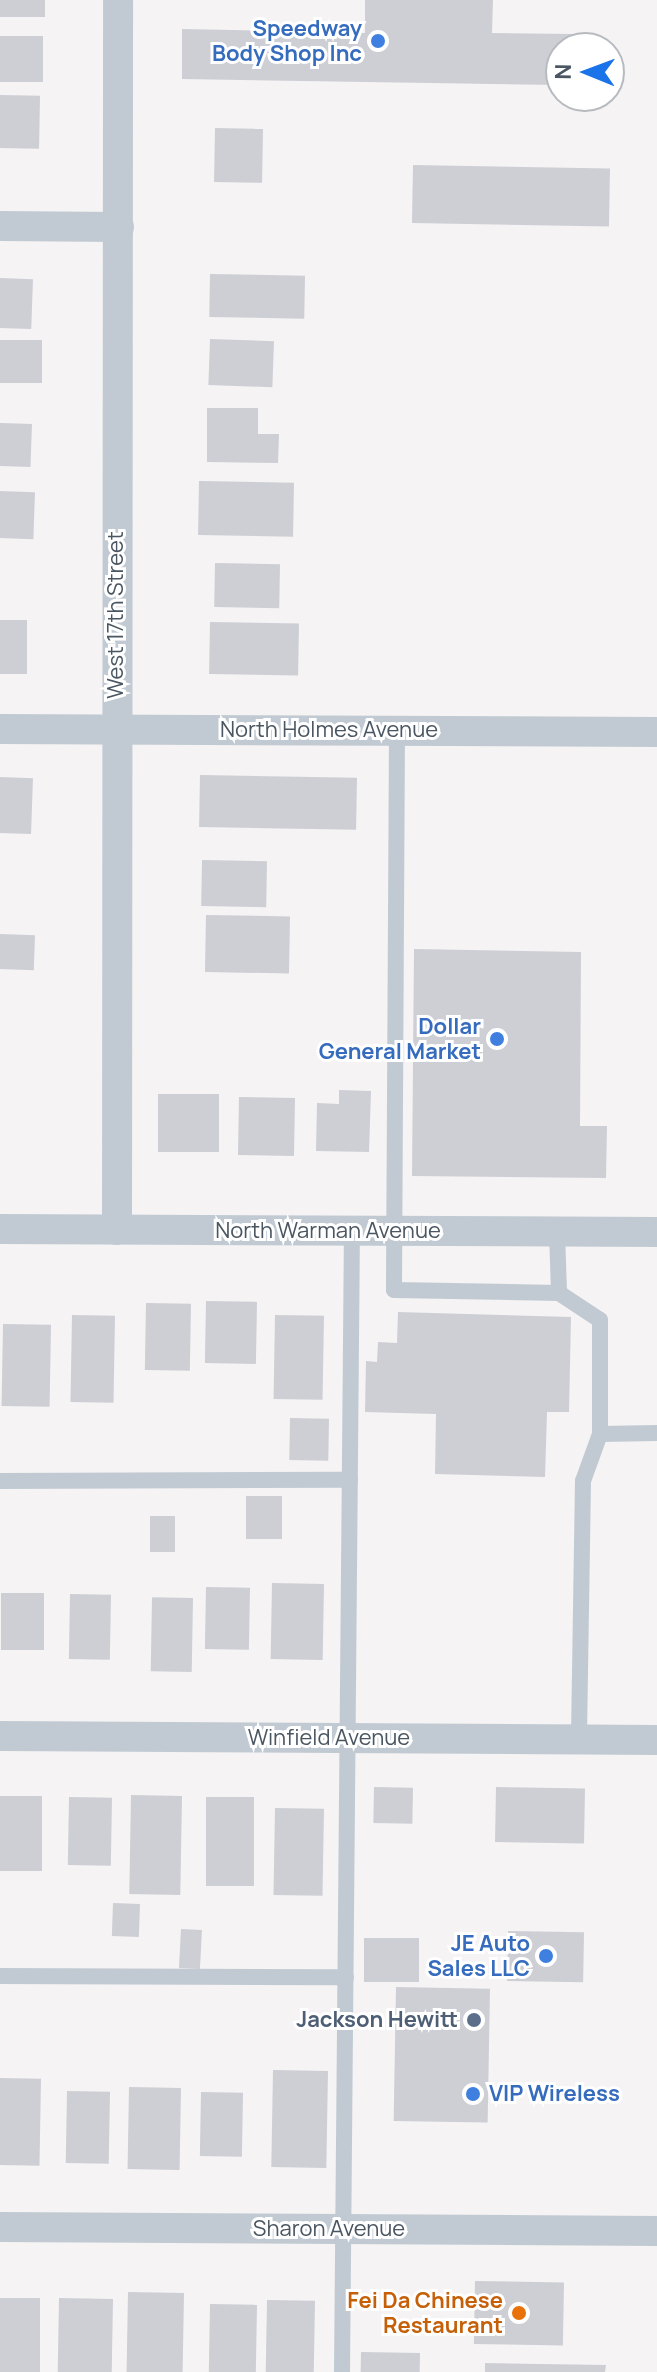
<!DOCTYPE html>
<html>
<head>
<meta charset="utf-8">
<style>
	body { margin:0 }
	#map { position:relative; width:657px; height:2372px; overflow:hidden; background:#f5f3f3; font-family:Manrope,sans-serif }
	div>[style] { position:absolute }
	.building>* { inset:0; background:#cdcfd5; transform-origin:0 0 }
	.lane>* { height:16px; margin:-8px; padding:0 8px; transform-origin:8px; border-radius:8px; background:#c1cad2 }
	.street>* { height:30px; margin:-15px; padding:0 15px; transform-origin:15px; border-radius:15px; background:#c1cad2 }
	.dots>* { width:22px; height:22px; translate:-50% -50%; box-sizing:border-box; border:4px solid #fff; border-radius:50% }
	span { translate:-50% -50%; white-space:nowrap; text-align:center; line-height:1.15; -webkit-text-stroke:6px #fff; paint-order:stroke }
	.shop-label { font-size:22px; color:#366cbe; font-weight:700 }
	.right { translate:-100% -50%; text-align:right }
	.left { translate:0 -50%; text-align:left }
	.street-label { font-size:22px; color:#4a5661 }
	.service-label { font-size:22px; color:#4e5e75; font-weight:700 }
	.food-label { font-size:22px; color:#c56008; font-weight:700 }
	.north { position:absolute; left:545px; top:32px; width:80px; height:80px; box-sizing:border-box; background:#fff; border:2px solid #b7bbc0; border-radius:50%; rotate:271deg; font-size:22px; font-weight:700; line-height:32px; text-align:center; color:#4a5661 }
	.north::after { content:''; display:block; margin:auto; width:28px; height:36px; background:#1a73e8; clip-path:polygon(50% 0,100% 100%,50% 72%,0 100%) }
</style>
</head>
<body>
<div id="map">
	<div class="building">
		<i style="left:0;top:0;width:45px;height:17px"></i>
		<i style="clip-path:polygon(365px 0,493px 0,492px 33px,574px 34px,573px 48px,561px 48px,561px 85px,182px 79px,182px 29px,365px 33px)"></i>
		<i style="left:0;top:36px;width:43px;height:46px"></i>
		<i style="left:0;top:95px;width:40px;height:53px;rotate:1deg"></i>
		<i style="left:215px;top:128px;width:48px;height:54px;rotate:1deg"></i>
		<i style="left:413px;top:165px;width:197px;height:58px;rotate:1deg"></i>
		<i style="left:210px;top:274px;width:95px;height:43px;rotate:1deg"></i>
		<i style="left:0;top:278px;width:33px;height:50px;rotate:2deg"></i>
		<i style="left:210px;top:339px;width:64px;height:46px;rotate:2deg"></i>
		<i style="left:0;top:340px;width:42px;height:43px"></i>
		<i style="clip-path:polygon(207px 408px,258px 408px,258px 434px,279px 434px,278px 463px,207px 462px)"></i>
		<i style="left:0;top:423px;width:32px;height:43px;rotate:2deg"></i>
		<i style="left:199px;top:481px;width:95px;height:54px;rotate:1deg"></i>
		<i style="left:0;top:491px;width:35px;height:47px;rotate:2deg"></i>
		<i style="left:215px;top:563px;width:65px;height:44px;rotate:1deg"></i>
		<i style="left:0;top:620px;width:27px;height:54px"></i>
		<i style="left:210px;top:622px;width:89px;height:52px;rotate:1deg"></i>
		<i style="left:200px;top:775px;width:157px;height:52px;rotate:1deg"></i>
		<i style="left:0;top:777px;width:33px;height:56px;rotate:2deg"></i>
		<i style="left:202px;top:860px;width:65px;height:46px;rotate:1deg"></i>
		<i style="left:206px;top:915px;width:84px;height:57px;rotate:1deg"></i>
		<i style="left:0;top:934px;width:35px;height:35px;rotate:2deg"></i>
		<i style="clip-path:polygon(414px 949px,581px 952px,580px 1126px,607px 1126px,606px 1178px,412px 1176px)"></i>
		<i style="clip-path:polygon(339px 1090px,371px 1091px,369px 1152px,316px 1151px,317px 1103px,339px 1104px)"></i>
		<i style="left:158px;top:1094px;width:61px;height:58px"></i>
		<i style="left:239px;top:1097px;width:56px;height:58px;rotate:1deg"></i>
		<i style="left:206px;top:1301px;width:51px;height:62px;rotate:1deg"></i>
		<i style="left:146px;top:1303px;width:45px;height:67px;rotate:1deg"></i>
		<i style="clip-path:polygon(398px 1312px,571px 1317px,569px 1412px,547px 1412px,545px 1477px,435px 1474px,436px 1414px,365px 1412px,366px 1361px,377px 1362px,378px 1342px,397px 1343px)"></i>
		<i style="left:72px;top:1315px;width:43px;height:87px;rotate:1deg"></i>
		<i style="left:275px;top:1315px;width:49px;height:84px;rotate:1deg"></i>
		<i style="left:3px;top:1324px;width:48px;height:82px;rotate:1deg"></i>
		<i style="left:290px;top:1418px;width:39px;height:42px;rotate:1deg"></i>
		<i style="left:246px;top:1496px;width:36px;height:43px"></i>
		<i style="left:150px;top:1516px;width:25px;height:36px"></i>
		<i style="left:272px;top:1583px;width:52px;height:76px;rotate:1deg"></i>
		<i style="left:206px;top:1587px;width:44px;height:62px;rotate:1deg"></i>
		<i style="left:1px;top:1593px;width:43px;height:57px"></i>
		<i style="left:70px;top:1594px;width:41px;height:65px;rotate:1deg"></i>
		<i style="left:193px;top:1598px;width:74px;height:41px;rotate:91deg"></i>
		<i style="left:374px;top:1787px;width:39px;height:36px;rotate:1deg"></i>
		<i style="left:496px;top:1787px;width:89px;height:55px;rotate:1deg"></i>
		<i style="left:131px;top:1795px;width:51px;height:99px;rotate:1deg"></i>
		<i style="left:0;top:1796px;width:42px;height:75px"></i>
		<i style="left:69px;top:1797px;width:43px;height:68px;rotate:1deg"></i>
		<i style="left:206px;top:1797px;width:48px;height:89px"></i>
		<i style="left:275px;top:1808px;width:49px;height:87px;rotate:1deg"></i>
		<i style="left:140px;top:1904px;width:33px;height:27px;rotate:92deg"></i>
		<i style="left:181px;top:1929px;width:21px;height:39px;rotate:3deg"></i>
		<i style="left:508px;top:1931px;width:76px;height:50px;rotate:1deg"></i>
		<i style="left:364px;top:1938px;width:55px;height:44px"></i>
		<i style="left:396px;top:1987px;width:94px;height:134px;rotate:1deg"></i>
		<i style="left:273px;top:2070px;width:55px;height:97px;rotate:1deg"></i>
		<i style="left:0;top:2078px;width:41px;height:87px;rotate:1deg"></i>
		<i style="left:129px;top:2087px;width:52px;height:82px;rotate:1deg"></i>
		<i style="left:67px;top:2091px;width:43px;height:72px;rotate:1deg"></i>
		<i style="left:201px;top:2092px;width:42px;height:64px;rotate:1deg"></i>
		<i style="left:475px;top:2281px;width:89px;height:63px;rotate:1deg"></i>
		<i style="left:128px;top:2292px;width:56px;height:80px;rotate:1deg"></i>
		<i style="left:0;top:2298px;width:40px;height:74px"></i>
		<i style="left:59px;top:2298px;width:54px;height:74px;rotate:1deg"></i>
		<i style="left:267px;top:2300px;width:48px;height:72px;rotate:1deg"></i>
		<i style="left:210px;top:2304px;width:47px;height:68px;rotate:1deg"></i>
		<i style="left:361px;top:2352px;width:59px;height:20px;rotate:1deg"></i>
		<i style="clip-path:polygon(485px 2363px,606px 2365px,605px 2372px,485px 2372px)"></i>
	</div>
	<div class="lane">
		<i style="left:397px;top:730px;width:560px;rotate:90.31deg"></i>
		<i style="left:394px;top:1290px;width:165px;rotate:1deg"></i>
		<i style="left:559px;top:1293px;width:49px;rotate:33.4deg"></i>
		<i style="left:600px;top:1320px;width:114px;rotate:90deg"></i>
		<i style="left:600px;top:1434px;width:50px;rotate:109.9deg"></i>
		<i style="left:583px;top:1481px;width:259px;rotate:90.9deg"></i>
		<i style="left:557px;top:1232px;width:61px;rotate:88.1deg"></i>
		<i style="left:600px;top:1434px;width:57px;rotate:-1deg"></i>
		<i style="left:0;top:1481px;width:350px;rotate:-0.2deg"></i>
		<i style="left:0;top:1976px;width:346px;rotate:0.2deg"></i>
		<i style="left:342px;top:2372px;width:1141px;rotate:-89.5deg"></i>
	</div>
	<div class="street">
		<i style="left:0;top:226px;width:119px;rotate:0.5deg"></i>
		<i style="left:0;top:729px;width:657px;rotate:0.26deg"></i>
		<i style="left:0;top:1229px;width:657px;rotate:0.26deg"></i>
		<i style="left:117px;top:1230px;width:1230px;rotate:-89.95deg"></i>
		<i style="left:0;top:1736px;width:657px;rotate:0.35deg"></i>
		<i style="left:0;top:2227px;width:657px;rotate:0.35deg"></i>
	</div>
	<div class="dots">
		<i style="left:378px;top:41px;background:#3f7fe0"></i>
		<i style="left:497px;top:1039px;background:#3f7fe0"></i>
		<i style="left:546px;top:1956px;background:#3f7fe0"></i>
		<i style="left:474px;top:2020px;background:#5c6f8a"></i>
		<i style="left:473px;top:2094px;background:#3f7fe0"></i>
		<i style="left:519px;top:2313px;background:#e8710a"></i>
	</div>
	<div class="shop-label">
		<span class="right" style="left:362px;top:41px">Speedway<br>Body Shop Inc</span>
		<span class="right" style="left:481px;top:1039px">Dollar<br>General Market</span>
		<span class="right" style="left:530px;top:1956px">JE Auto<br>Sales LLC</span>
		<span class="left" style="left:489px;top:2094px">VIP Wireless</span>
	</div>
	<div class="street-label">
		<span style="left:116px;top:615px;rotate:-90deg">West 17th Street</span>
		<span style="left:329px;top:730px">North Holmes Avenue</span>
		<span style="left:328px;top:1231px">North Warman Avenue</span>
		<span style="left:329px;top:1738px">Winfield Avenue</span>
		<span style="left:329px;top:2229px">Sharon Avenue</span>
	</div>
	<div class="service-label">
		<span class="right" style="left:458px;top:2020px">Jackson Hewitt</span>
	</div>
	<div class="food-label">
		<span class="right" style="left:503px;top:2313px">Fei Da Chinese<br>Restaurant</span>
	</div>
	<div class="north">N</div>
</div>
</body>
</html>
